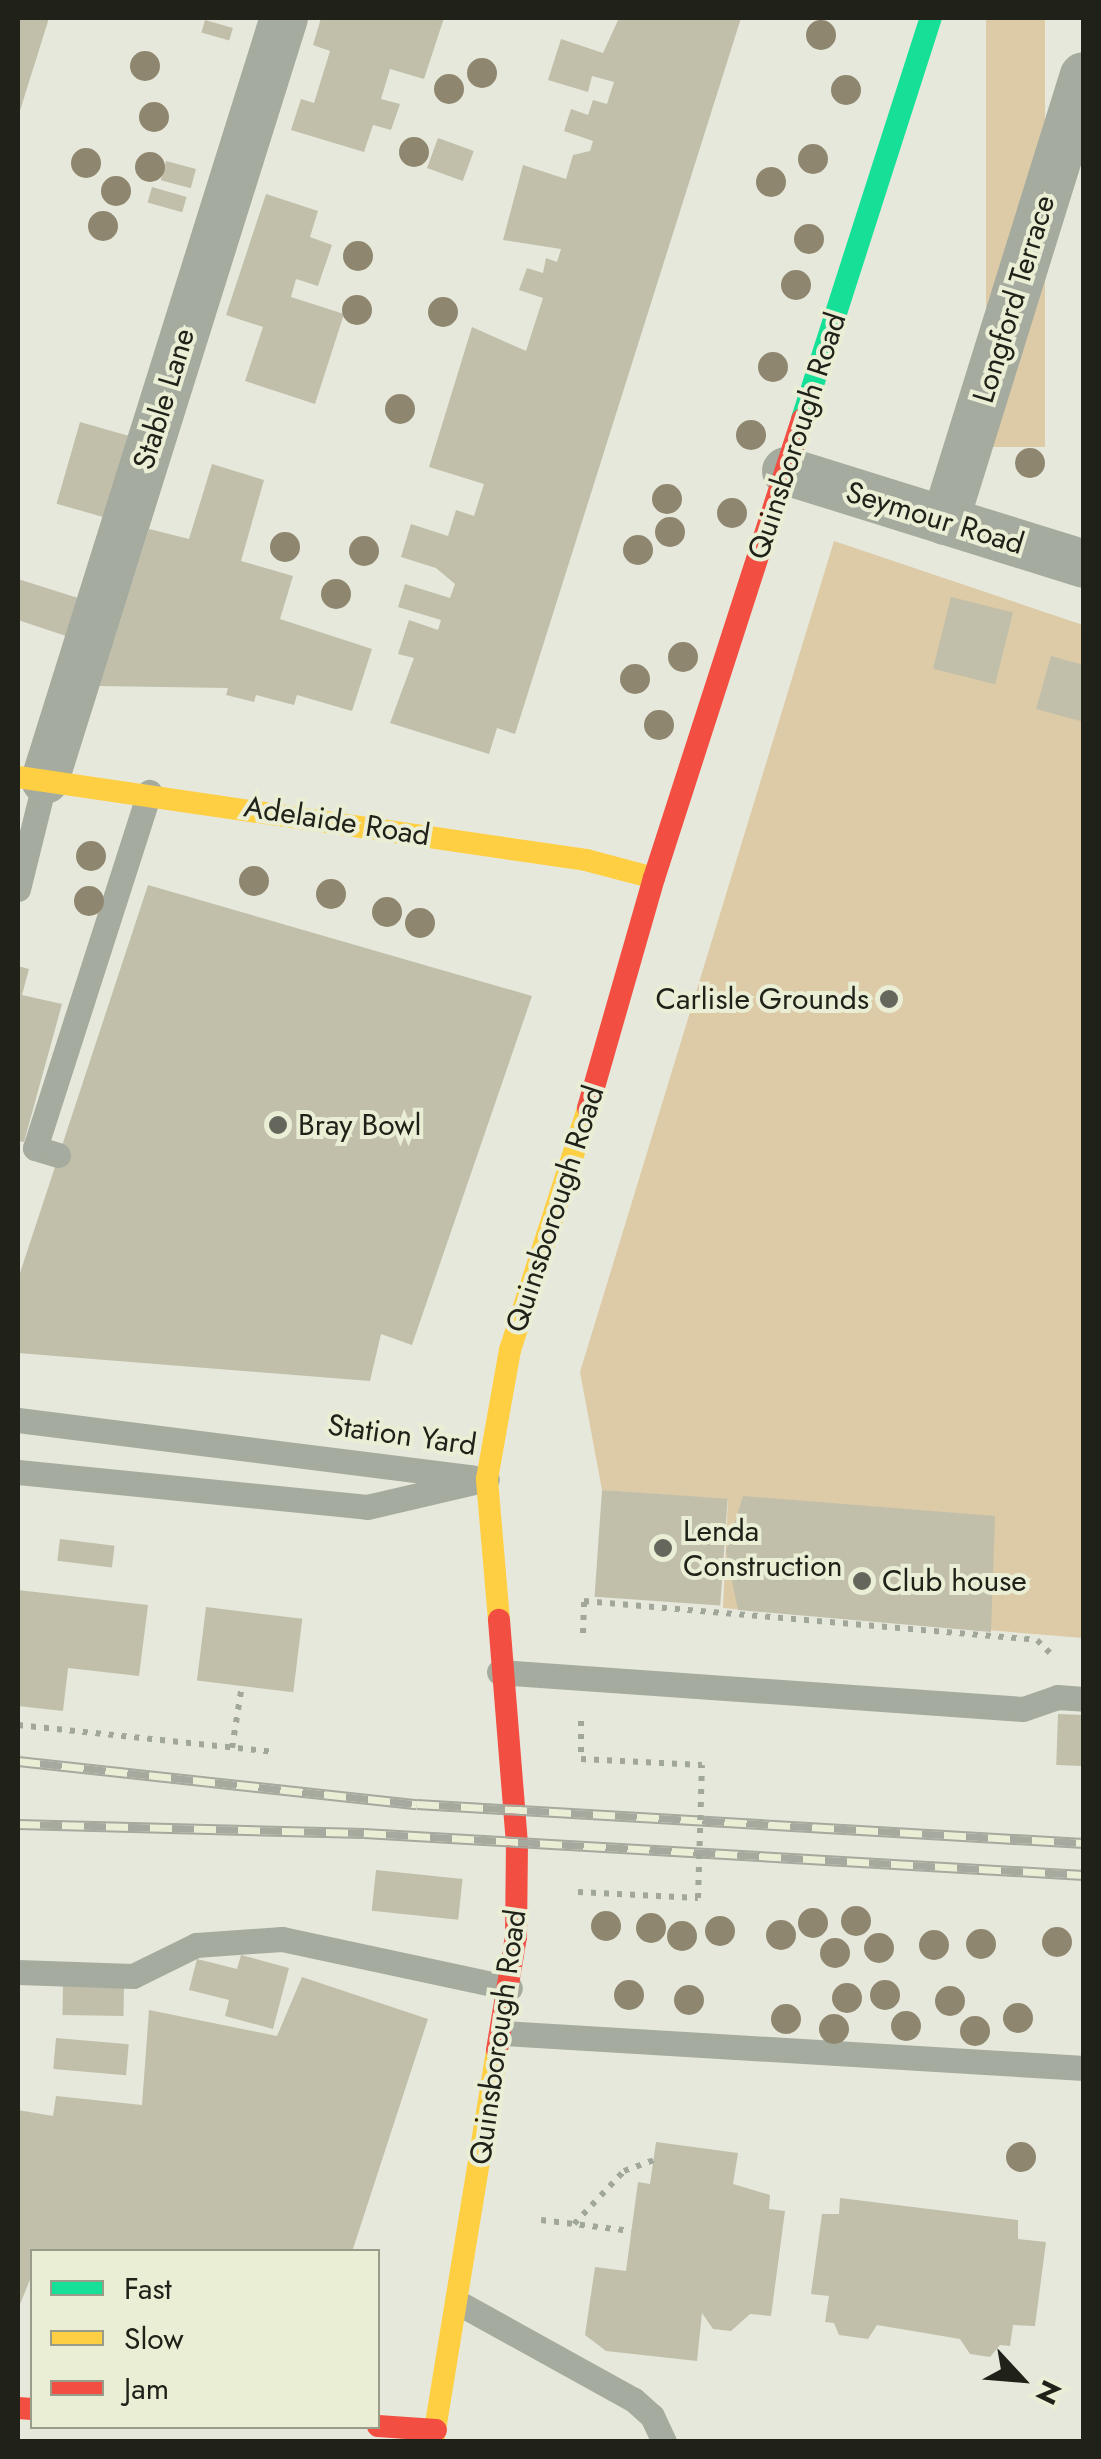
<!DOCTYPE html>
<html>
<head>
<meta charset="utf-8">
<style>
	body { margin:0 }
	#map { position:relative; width:1101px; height:2459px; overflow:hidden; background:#e6e8db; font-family:Jost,sans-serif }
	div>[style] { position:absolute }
	.green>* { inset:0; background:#ddcaa6; transform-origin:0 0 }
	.building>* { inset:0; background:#c1bfaa; transform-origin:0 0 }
	.path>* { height:6px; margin-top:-3px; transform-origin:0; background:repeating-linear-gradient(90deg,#a1a79b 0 5px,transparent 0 13px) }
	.lane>* { height:25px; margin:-12.5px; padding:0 12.5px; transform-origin:12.5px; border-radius:12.5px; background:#a5ac9f }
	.street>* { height:48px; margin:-24px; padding:0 24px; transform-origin:24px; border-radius:24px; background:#a5ac9f }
	.fast>* { height:22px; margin:-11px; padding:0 11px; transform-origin:11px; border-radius:11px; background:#16e098 }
	.slow>* { height:22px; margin:-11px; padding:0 11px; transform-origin:11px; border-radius:11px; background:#ffcf43 }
	.jam>* { height:22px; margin:-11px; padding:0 11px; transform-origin:11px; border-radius:11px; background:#f24e42 }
	.rail>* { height:11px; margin-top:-5.5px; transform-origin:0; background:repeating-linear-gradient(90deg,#e9eed5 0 22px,#a5a99e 0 44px); box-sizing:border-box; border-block:2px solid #a5a99e }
	.path-bridge>* { height:6px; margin-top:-3px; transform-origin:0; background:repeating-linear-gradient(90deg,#a1a79b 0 5px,transparent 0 13px) }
	.trees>* { width:30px; height:30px; margin:-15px; border-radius:50%; background:#8f866f }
	.dots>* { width:28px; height:28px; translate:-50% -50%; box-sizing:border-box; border:5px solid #e9eed5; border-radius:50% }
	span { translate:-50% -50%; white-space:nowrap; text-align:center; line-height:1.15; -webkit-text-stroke:8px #e9eed5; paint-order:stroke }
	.street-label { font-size:30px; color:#202118 }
	.poi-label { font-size:30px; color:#202118 }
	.right { translate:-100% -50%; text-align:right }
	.left { translate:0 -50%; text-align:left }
	.frame { position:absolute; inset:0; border:20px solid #202118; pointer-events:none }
	.legend { position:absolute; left:30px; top:2249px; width:350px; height:180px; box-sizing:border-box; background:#e9eed5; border:2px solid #999c89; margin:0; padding:12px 18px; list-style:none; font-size:30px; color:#202118 }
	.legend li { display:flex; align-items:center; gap:20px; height:50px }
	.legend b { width:50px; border:2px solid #999c89 }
	.north { position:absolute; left:971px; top:2329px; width:100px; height:100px; -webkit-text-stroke:8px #e9eed5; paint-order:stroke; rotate:116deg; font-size:28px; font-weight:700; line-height:40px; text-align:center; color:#202118 }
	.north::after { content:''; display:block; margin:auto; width:35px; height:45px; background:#202118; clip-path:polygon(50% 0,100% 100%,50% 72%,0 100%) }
</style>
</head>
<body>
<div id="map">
	<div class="green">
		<i style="left:986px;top:18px;width:59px;height:429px"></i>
		<i style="clip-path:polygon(834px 541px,1083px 625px,1083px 1638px,723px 1608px,728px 1500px,602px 1490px,580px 1372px)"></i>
	</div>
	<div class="building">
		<i style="clip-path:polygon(18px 18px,49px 18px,18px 117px)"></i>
		<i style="clip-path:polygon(321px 18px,444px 18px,424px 79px,390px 69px,381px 99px,400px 104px,391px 130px,373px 125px,364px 152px,291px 130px,301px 99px,314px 103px,330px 51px,313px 45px)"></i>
		<i style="clip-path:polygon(619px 18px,741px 18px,515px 734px,497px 728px,489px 754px,390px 723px,414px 658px,398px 654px,409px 620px,438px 630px,441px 620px,398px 607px,405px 584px,450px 598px,455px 584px,436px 568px,401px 557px,411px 524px,448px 536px,456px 510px,474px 516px,484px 484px,429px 467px,472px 327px,526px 351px,543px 298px,519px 290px,527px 268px,543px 273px,546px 258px,557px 262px,561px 249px,503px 240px,523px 165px,566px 179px,573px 155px,590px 151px,593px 141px,564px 131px,571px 109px,588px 115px,593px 100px,607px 104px,614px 82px,592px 76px,588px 92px,548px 80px,561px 39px,603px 53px)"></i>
		<i style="left:205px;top:20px;width:29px;height:13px;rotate:16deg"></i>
		<i style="left:438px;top:138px;width:38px;height:32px;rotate:20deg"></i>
		<i style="left:166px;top:161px;width:31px;height:20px;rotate:15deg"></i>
		<i style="left:152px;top:187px;width:36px;height:16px;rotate:16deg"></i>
		<i style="clip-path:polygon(266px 194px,318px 211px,310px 237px,332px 245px,318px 286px,296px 279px,291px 297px,344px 314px,315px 404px,245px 381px,263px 327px,226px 315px)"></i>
		<i style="left:80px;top:422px;width:53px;height:85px;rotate:16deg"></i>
		<i style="clip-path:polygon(212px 464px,264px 480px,241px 561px,293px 576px,280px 619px,372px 649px,352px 711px,297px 695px,294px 705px,256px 695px,254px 702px,226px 695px,228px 688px,99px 686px,149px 529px,189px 539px)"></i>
		<i style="clip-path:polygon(18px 579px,78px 598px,66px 636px,18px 620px)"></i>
		<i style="left:951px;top:597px;width:64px;height:74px;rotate:14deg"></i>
		<i style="clip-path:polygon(1051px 656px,1084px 665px,1084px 722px,1036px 709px)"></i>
		<i style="clip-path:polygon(148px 885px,532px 996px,412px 1345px,381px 1334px,370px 1381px,18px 1353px,18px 1279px)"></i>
		<i style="clip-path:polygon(18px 966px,29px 969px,22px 995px,62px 1004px,24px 1142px,18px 1141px)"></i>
		<i style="left:602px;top:1490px;width:126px;height:107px;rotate:4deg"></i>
		<i style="clip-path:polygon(743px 1496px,995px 1516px,991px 1632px,738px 1610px,726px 1551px)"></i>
		<i style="left:60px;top:1539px;width:55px;height:22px;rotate:7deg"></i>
		<i style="clip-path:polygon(18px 1590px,148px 1605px,139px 1676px,68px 1668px,63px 1711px,18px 1706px)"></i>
		<i style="left:206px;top:1607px;width:97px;height:74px;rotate:7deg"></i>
		<i style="left:1058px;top:1714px;width:26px;height:51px;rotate:2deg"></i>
		<i style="left:376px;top:1870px;width:87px;height:41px;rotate:6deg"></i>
		<i style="clip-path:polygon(241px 1955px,289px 1968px,273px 2029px,225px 2016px,229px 2000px,189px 1990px,197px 1959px,237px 1969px)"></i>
		<i style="clip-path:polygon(302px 1977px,428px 2019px,352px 2252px,32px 2252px,32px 2275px,18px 2309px,18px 2110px,53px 2116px,56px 2096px,142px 2105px,149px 2010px,277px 2036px)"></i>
		<i style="left:63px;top:1986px;width:61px;height:29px;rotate:1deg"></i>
		<i style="left:56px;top:2038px;width:73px;height:31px;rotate:5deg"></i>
		<i style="clip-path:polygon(656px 2142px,738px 2153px,733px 2184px,770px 2195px,769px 2209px,785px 2211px,771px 2316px,750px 2314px,731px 2331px,713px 2329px,702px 2313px,697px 2361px,606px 2351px,585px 2335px,595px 2267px,626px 2271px,638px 2182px,650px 2184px)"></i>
		<i style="clip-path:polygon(840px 2198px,1018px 2220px,1018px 2239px,1046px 2242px,1035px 2326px,1013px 2325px,1010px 2346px,1000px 2345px,990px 2357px,970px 2354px,960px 2339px,877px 2325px,868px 2339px,839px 2335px,834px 2323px,825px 2322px,829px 2296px,811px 2294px,822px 2214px,839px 2214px)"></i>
	</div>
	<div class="path">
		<i style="left:583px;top:1633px;width:32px;rotate:-88deg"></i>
		<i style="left:584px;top:1601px;width:455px;rotate:4.9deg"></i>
		<i style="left:1037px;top:1640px;width:21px;rotate:45deg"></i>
		<i style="left:581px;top:1721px;width:38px;rotate:90deg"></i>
		<i style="left:581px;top:1759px;width:121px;rotate:2.8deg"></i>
		<i style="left:18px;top:1725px;width:258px;rotate:6deg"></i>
		<i style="left:232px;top:1748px;width:64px;rotate:-81deg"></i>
		<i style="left:578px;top:1892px;width:120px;rotate:2.9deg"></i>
		<i style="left:541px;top:2220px;width:91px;rotate:7deg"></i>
		<i style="left:574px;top:2224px;width:73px;rotate:-46.7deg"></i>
		<i style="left:624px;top:2171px;width:32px;rotate:-20deg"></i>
	</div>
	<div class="lane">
		<i style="left:18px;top:889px;width:112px;rotate:-76.1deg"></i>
		<i style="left:58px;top:1155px;width:24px;rotate:-163deg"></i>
		<i style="left:35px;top:1148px;width:374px;rotate:-72.2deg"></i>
		<i style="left:18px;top:1420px;width:458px;rotate:7.2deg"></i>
		<i style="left:18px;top:1472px;width:351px;rotate:5.7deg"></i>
		<i style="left:367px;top:1507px;width:123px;rotate:-13.1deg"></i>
		<i style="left:499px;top:1672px;width:525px;rotate:4.04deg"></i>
		<i style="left:1023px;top:1709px;width:36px;rotate:-19deg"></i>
		<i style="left:1057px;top:1697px;width:27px;rotate:4deg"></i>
		<i style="left:18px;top:1972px;width:115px;rotate:2deg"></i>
		<i style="left:133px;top:1976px;width:70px;rotate:-26.2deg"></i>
		<i style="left:196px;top:1945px;width:86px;rotate:-4deg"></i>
		<i style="left:282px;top:1939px;width:233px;rotate:12.1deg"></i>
		<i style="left:503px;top:2033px;width:582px;rotate:3.45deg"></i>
		<i style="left:457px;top:2302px;width:202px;rotate:29deg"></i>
		<i style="left:634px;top:2400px;width:24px;rotate:42deg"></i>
		<i style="left:652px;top:2416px;width:29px;rotate:65deg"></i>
	</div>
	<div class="street">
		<i style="left:786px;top:471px;width:312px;rotate:17.3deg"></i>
		<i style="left:945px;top:521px;width:466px;rotate:-72.7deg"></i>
		<i style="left:45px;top:780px;width:799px;rotate:-72.59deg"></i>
	</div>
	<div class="fast">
		<i style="left:802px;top:419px;width:421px;rotate:-72.2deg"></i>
	</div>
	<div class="slow">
		<i style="left:18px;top:777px;width:574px;rotate:8.31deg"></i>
		<i style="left:586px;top:860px;width:70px;rotate:14.8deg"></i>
		<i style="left:499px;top:1620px;width:142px;rotate:-94.9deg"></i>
		<i style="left:487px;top:1479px;width:131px;rotate:-79.9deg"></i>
		<i style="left:510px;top:1350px;width:254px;rotate:-72.1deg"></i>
		<i style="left:433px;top:2442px;width:397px;rotate:-80.7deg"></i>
	</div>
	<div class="jam">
		<i style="left:588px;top:1108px;width:239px;rotate:-74deg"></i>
		<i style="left:654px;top:878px;width:482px;rotate:-72.1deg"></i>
		<i style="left:497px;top:2050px;width:115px;rotate:-80.5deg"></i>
		<i style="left:516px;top:1937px;width:93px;rotate:-89.4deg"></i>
		<i style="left:517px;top:1844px;width:225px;rotate:-94.6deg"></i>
		<i style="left:18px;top:2408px;width:14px;rotate:4deg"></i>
		<i style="left:378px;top:2426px;width:58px;rotate:3.9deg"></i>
	</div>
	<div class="rail">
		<i style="left:18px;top:1761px;width:401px;rotate:6.2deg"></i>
		<i style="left:417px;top:1804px;width:668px;rotate:3.35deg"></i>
		<i style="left:18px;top:1824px;width:346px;rotate:1.5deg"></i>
		<i style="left:364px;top:1833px;width:721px;rotate:3.34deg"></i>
	</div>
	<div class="path-bridge">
		<i style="left:698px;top:1898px;width:133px;rotate:-88.3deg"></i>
	</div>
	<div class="trees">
		<i style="left:821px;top:35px"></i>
		<i style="left:145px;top:66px"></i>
		<i style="left:482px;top:73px"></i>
		<i style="left:449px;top:89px"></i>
		<i style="left:846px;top:90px"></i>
		<i style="left:154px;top:117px"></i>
		<i style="left:414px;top:152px"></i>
		<i style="left:813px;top:159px"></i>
		<i style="left:86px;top:163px"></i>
		<i style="left:150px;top:167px"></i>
		<i style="left:771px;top:182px"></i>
		<i style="left:116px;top:191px"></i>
		<i style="left:103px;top:226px"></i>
		<i style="left:809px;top:239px"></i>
		<i style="left:358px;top:256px"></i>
		<i style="left:796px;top:285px"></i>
		<i style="left:357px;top:310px"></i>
		<i style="left:443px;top:312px"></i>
		<i style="left:773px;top:367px"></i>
		<i style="left:400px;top:409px"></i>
		<i style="left:751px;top:435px"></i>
		<i style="left:1030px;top:463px"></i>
		<i style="left:667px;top:499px"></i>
		<i style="left:732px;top:513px"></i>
		<i style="left:670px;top:532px"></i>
		<i style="left:285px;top:547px"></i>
		<i style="left:638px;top:550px"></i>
		<i style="left:364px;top:551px"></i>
		<i style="left:336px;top:594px"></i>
		<i style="left:683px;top:657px"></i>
		<i style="left:635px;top:679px"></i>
		<i style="left:659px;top:725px"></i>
		<i style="left:91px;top:856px"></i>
		<i style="left:254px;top:881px"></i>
		<i style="left:331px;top:894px"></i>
		<i style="left:89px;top:901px"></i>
		<i style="left:387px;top:912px"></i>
		<i style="left:420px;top:923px"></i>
		<i style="left:856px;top:1921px"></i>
		<i style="left:813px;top:1923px"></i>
		<i style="left:606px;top:1926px"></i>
		<i style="left:651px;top:1928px"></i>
		<i style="left:720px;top:1931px"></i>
		<i style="left:781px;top:1935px"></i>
		<i style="left:682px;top:1936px"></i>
		<i style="left:1057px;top:1942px"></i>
		<i style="left:981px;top:1944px"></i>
		<i style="left:934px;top:1945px"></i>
		<i style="left:879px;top:1948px"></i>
		<i style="left:835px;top:1953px"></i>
		<i style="left:629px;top:1995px"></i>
		<i style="left:885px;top:1995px"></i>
		<i style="left:847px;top:1998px"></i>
		<i style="left:689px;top:2000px"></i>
		<i style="left:950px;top:2001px"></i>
		<i style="left:1018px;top:2018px"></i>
		<i style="left:786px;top:2019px"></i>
		<i style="left:906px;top:2026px"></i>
		<i style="left:834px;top:2029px"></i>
		<i style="left:975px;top:2031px"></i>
		<i style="left:1021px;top:2157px"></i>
	</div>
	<div class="dots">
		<i style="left:889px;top:999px;background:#65675c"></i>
		<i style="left:278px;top:1125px;background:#65675c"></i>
		<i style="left:663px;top:1548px;background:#65675c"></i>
		<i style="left:862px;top:1581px;background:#65675c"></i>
	</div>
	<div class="street-label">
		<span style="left:1014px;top:299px;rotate:-73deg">Longford Terrace</span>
		<span style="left:164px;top:399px;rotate:-73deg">Stable Lane</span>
		<span style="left:797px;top:436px;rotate:-72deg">Quinsborough Road</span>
		<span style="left:935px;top:518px;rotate:17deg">Seymour Road</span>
		<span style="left:337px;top:821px;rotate:9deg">Adelaide Road</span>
		<span style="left:555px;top:1209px;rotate:-72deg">Quinsborough Road</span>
		<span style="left:402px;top:1435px;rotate:8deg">Station Yard</span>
		<span style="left:498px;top:2037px;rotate:-82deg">Quinsborough Road</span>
	</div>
	<div class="poi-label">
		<span class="right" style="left:869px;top:999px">Carlisle Grounds</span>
		<span class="left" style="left:298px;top:1125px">Bray Bowl</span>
		<span class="left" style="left:683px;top:1548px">Lenda<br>Construction</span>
		<span class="left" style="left:882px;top:1581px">Club house</span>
	</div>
	<div class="frame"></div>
	<ul class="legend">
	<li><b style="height:12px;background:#16e098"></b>Fast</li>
	<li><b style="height:12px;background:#ffcf43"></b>Slow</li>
	<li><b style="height:12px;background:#f24e42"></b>Jam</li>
	</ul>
	<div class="north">N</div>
</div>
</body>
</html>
